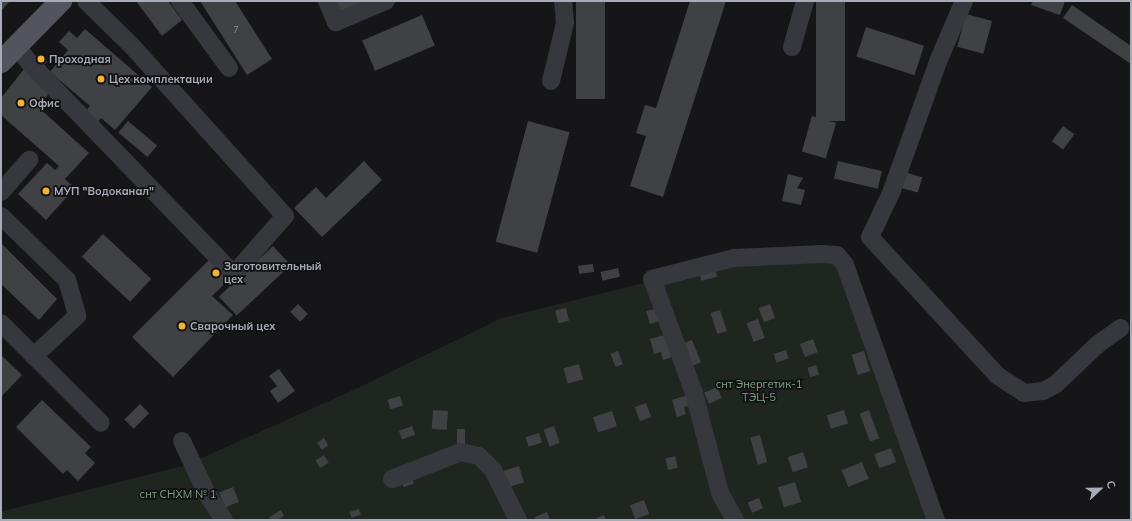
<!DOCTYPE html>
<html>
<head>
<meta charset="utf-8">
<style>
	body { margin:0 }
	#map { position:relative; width:1132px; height:521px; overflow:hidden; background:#161618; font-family:Mulish,sans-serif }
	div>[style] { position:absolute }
	.green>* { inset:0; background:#1e261f }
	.building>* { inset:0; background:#404145; transform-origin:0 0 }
	.minor>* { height:18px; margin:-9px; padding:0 9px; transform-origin:9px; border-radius:9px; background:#37383d }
	.major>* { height:22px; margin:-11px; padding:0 11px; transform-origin:11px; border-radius:11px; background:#53545c }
	.dots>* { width:11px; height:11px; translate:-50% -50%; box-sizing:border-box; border:2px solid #111113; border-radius:50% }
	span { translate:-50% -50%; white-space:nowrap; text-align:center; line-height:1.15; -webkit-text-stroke:3.5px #111113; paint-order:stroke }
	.number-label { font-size:9px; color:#8d919b }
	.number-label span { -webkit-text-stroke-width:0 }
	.poi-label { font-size:11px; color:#a7acb8; font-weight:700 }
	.left { translate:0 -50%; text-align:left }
	.park-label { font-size:11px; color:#7ea380 }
	.frame { position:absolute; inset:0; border:2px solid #a7acb8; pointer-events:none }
	.north { position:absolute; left:1080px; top:469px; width:40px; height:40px; -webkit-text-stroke:3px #111113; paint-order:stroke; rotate:68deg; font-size:11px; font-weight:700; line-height:16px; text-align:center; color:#a7acb8 }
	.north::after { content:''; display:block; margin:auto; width:14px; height:18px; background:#a7acb8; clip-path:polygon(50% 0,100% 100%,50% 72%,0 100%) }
</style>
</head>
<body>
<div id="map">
	<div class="green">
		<i style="clip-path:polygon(831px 248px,942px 520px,225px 520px,197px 460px,347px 393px,502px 318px,680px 274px)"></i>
		<i style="clip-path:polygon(194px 463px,224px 520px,1px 520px,1px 512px,7px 510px)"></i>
	</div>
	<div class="building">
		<i style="clip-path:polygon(1px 1px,10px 1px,1px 11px)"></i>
		<i style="clip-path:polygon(136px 1px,168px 1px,182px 20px,162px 36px)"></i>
		<i style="clip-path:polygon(200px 1px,235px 1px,272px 59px,247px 75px)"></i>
		<i style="clip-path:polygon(335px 1px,364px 1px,340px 12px)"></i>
		<i style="left:576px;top:1px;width:29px;height:98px"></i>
		<i style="clip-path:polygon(690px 1px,726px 1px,663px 197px,630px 186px,646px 136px,636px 133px,645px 105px,656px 108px)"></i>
		<i style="left:816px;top:1px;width:29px;height:120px"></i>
		<i style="clip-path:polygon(1033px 1px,1065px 1px,1060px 15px,1031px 5px)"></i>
		<i style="clip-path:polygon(1072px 5px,1131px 46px,1131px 64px,1063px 18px)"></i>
		<i style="left:966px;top:14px;width:27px;height:34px;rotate:15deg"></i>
		<i style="left:422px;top:15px;width:33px;height:65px;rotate:67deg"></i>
		<i style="left:866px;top:27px;width:61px;height:31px;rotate:18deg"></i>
		<i style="clip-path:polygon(85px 29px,152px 87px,115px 130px,101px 118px,96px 124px,84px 113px,90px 106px,50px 72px,68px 50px,59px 42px,69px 31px,77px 38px)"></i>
		<i style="clip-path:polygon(38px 54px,47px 61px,44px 65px,34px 58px)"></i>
		<i style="clip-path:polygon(24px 69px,51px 91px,38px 107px,89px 153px,65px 179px,75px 188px,46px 220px,18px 194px,47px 163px,55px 170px,59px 166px,1px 115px,1px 98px)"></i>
		<i style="left:812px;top:116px;width:25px;height:37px;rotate:16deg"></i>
		<i style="left:128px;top:121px;width:38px;height:15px;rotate:40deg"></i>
		<i style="left:528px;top:121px;width:43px;height:125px;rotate:15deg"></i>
		<i style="left:1063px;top:126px;width:14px;height:19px;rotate:36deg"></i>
		<i style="clip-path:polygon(364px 161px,382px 180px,322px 237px,294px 208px,316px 187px,326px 198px)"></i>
		<i style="left:838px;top:161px;width:45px;height:18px;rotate:13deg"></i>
		<i style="left:904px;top:172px;width:19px;height:16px;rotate:16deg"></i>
		<i style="clip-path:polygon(788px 174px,803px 178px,797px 188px,805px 190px,801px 205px,782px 201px)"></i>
		<i style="left:103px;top:234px;width:66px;height:31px;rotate:43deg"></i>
		<i style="clip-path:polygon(1px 243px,57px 299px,39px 320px,1px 284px)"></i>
		<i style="left:273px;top:246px;width:26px;height:74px;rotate:47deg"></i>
		<i style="clip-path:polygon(212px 257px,232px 277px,212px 296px,233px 315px,173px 377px,132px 337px)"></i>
		<i style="left:593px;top:264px;width:8px;height:15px;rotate:83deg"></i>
		<i style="left:618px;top:268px;width:9px;height:18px;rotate:77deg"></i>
		<i style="left:715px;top:269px;width:8px;height:16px;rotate:76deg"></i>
		<i style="left:298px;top:304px;width:14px;height:11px;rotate:45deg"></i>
		<i style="left:770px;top:304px;width:15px;height:12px;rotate:70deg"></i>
		<i style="left:566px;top:308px;width:13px;height:11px;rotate:77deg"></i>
		<i style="clip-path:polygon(656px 309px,659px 321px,650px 324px,646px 311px)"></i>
		<i style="left:720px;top:310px;width:22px;height:10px;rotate:72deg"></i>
		<i style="left:758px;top:319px;width:20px;height:12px;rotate:70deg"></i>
		<i style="clip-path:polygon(668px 334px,675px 356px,663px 360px,661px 352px,654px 354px,650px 339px)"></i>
		<i style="left:813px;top:339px;width:14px;height:14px;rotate:69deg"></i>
		<i style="left:692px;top:340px;width:24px;height:11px;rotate:68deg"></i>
		<i style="left:786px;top:350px;width:9px;height:13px;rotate:72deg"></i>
		<i style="left:618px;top:351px;width:14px;height:8px;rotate:69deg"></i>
		<i style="left:864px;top:351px;width:21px;height:13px;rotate:73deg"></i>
		<i style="clip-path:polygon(1px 355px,22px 375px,1px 397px)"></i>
		<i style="left:579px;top:364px;width:16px;height:16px;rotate:75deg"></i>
		<i style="left:816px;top:365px;width:10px;height:9px;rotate:73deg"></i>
		<i style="clip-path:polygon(279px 369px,295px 391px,278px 403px,270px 391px,277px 386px,269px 376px)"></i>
		<i style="left:717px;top:387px;width:12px;height:14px;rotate:66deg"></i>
		<i style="clip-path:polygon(688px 395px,691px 405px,684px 407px,686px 414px,677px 417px,672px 400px)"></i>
		<i style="left:400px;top:396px;width:10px;height:13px;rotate:73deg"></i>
		<i style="clip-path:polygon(42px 400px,91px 447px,85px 453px,95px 463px,78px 481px,67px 470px,63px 474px,16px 427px)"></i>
		<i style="left:646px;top:403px;width:15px;height:12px;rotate:70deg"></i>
		<i style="left:140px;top:404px;width:13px;height:22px;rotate:45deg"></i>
		<i style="left:433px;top:410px;width:15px;height:19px;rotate:4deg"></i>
		<i style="left:844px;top:410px;width:14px;height:18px;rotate:73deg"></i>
		<i style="left:869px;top:410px;width:30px;height:10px;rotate:70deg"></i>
		<i style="left:612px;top:411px;width:16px;height:20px;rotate:72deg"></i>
		<i style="left:412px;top:426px;width:9px;height:14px;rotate:69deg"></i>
		<i style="left:554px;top:426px;width:18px;height:11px;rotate:71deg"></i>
		<i style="left:457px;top:429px;width:8px;height:15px"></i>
		<i style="left:539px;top:433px;width:10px;height:14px;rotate:73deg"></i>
		<i style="left:760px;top:435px;width:28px;height:10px;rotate:75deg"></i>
		<i style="clip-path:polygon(324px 438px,328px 445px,322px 450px,317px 443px)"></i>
		<i style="left:891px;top:448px;width:15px;height:18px;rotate:70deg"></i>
		<i style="left:803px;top:452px;width:16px;height:16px;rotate:72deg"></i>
		<i style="left:324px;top:455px;width:9px;height:10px;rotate:58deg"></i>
		<i style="left:675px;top:456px;width:12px;height:10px;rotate:76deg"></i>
		<i style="left:862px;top:462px;width:18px;height:22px;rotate:68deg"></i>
		<i style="left:519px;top:466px;width:17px;height:18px;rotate:73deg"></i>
		<i style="left:412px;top:478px;width:6px;height:11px;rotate:72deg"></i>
		<i style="left:795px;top:482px;width:21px;height:18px;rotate:73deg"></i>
		<i style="left:233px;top:487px;width:16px;height:15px;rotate:68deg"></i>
		<i style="left:759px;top:498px;width:11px;height:12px;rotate:68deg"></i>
		<i style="left:644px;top:500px;width:15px;height:15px;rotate:70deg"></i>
		<i style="left:359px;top:509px;width:6px;height:10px;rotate:72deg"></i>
		<i style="clip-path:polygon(281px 510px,284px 516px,277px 520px,268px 518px)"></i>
		<i style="clip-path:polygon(547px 512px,550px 520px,536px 520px,535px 517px)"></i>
		<i style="clip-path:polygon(604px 515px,606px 520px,597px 520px,596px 518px)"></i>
	</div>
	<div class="minor">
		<i style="left:180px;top:1px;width:83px;rotate:53.8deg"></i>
		<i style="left:327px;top:1px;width:23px;rotate:67deg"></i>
		<i style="left:336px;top:22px;width:54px;rotate:-22.8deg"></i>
		<i style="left:964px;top:1px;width:63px;rotate:113.3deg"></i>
		<i style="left:939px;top:59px;width:142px;rotate:109.7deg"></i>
		<i style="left:891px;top:193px;width:49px;rotate:115.5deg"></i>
		<i style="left:870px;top:237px;width:189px;rotate:47.4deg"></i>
		<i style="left:998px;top:376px;width:31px;rotate:33deg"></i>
		<i style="left:1024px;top:393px;width:19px;rotate:-6deg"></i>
		<i style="left:1043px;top:391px;width:13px;rotate:-27deg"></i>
		<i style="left:1055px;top:385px;width:58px;rotate:-43.6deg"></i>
		<i style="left:1097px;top:345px;width:29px;rotate:-36deg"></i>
		<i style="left:16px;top:45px;width:20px;rotate:53deg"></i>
		<i style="left:28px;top:61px;width:296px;rotate:46deg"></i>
		<i style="left:234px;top:274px;width:77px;rotate:-48.7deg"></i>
		<i style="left:285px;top:216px;width:229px;rotate:-132deg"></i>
		<i style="left:132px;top:46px;width:64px;rotate:-135.6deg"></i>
		<i style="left:792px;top:47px;width:48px;rotate:-74.2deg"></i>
		<i style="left:551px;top:81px;width:60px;rotate:-76.4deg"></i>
		<i style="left:565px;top:23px;width:22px;rotate:-95deg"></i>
		<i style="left:1px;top:192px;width:43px;rotate:-48.8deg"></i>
		<i style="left:1px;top:216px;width:92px;rotate:44.1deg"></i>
		<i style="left:67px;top:280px;width:37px;rotate:74deg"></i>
		<i style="left:77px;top:316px;width:59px;rotate:137.1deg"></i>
		<i style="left:1px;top:323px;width:141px;rotate:45deg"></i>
		<i style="left:182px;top:441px;width:59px;rotate:64.7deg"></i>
		<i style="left:207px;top:494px;width:31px;rotate:57deg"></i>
		<i style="left:392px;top:479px;width:74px;rotate:-21.4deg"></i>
		<i style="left:461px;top:452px;width:18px;rotate:13deg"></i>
		<i style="left:479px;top:456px;width:20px;rotate:45deg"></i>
		<i style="left:493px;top:470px;width:56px;rotate:63.4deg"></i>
		<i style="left:735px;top:520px;width:31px;rotate:-119deg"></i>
		<i style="left:720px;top:493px;width:103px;rotate:-104.6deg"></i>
		<i style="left:694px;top:393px;width:121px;rotate:-110.2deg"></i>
		<i style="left:652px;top:279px;width:85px;rotate:-14.4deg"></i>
		<i style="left:734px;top:258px;width:88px;rotate:-2.6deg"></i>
		<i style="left:822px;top:254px;width:15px;rotate:4deg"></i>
		<i style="left:837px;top:255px;width:13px;rotate:51deg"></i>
		<i style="left:845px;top:265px;width:271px;rotate:70.4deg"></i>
	</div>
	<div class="major">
		<i style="left:1px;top:62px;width:86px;rotate:-45.5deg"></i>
	</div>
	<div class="dots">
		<i style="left:41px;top:59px;background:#f4b331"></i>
		<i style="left:101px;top:79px;background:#f4b331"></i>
		<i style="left:21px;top:103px;background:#f4b331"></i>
		<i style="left:46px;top:191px;background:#f4b331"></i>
		<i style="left:216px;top:273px;background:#f4b331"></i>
		<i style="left:182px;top:326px;background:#f4b331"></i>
	</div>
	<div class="number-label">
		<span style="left:236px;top:30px">7</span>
	</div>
	<div class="poi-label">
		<span class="left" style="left:49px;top:59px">Проходная</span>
		<span class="left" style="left:109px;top:79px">Цех комплектации</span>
		<span class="left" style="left:29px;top:103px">Офис</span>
		<span class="left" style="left:54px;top:191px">МУП "Водоканал"</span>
		<span class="left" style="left:224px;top:273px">Заготовительный<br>цех</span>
		<span class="left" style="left:190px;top:326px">Сварочный цех</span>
	</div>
	<div class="park-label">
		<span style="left:759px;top:391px">снт Энергетик-1<br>ТЭЦ-5</span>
		<span style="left:178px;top:494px">снт СНХМ № 1</span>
	</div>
	<div class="frame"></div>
	<div class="north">С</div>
</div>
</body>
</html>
